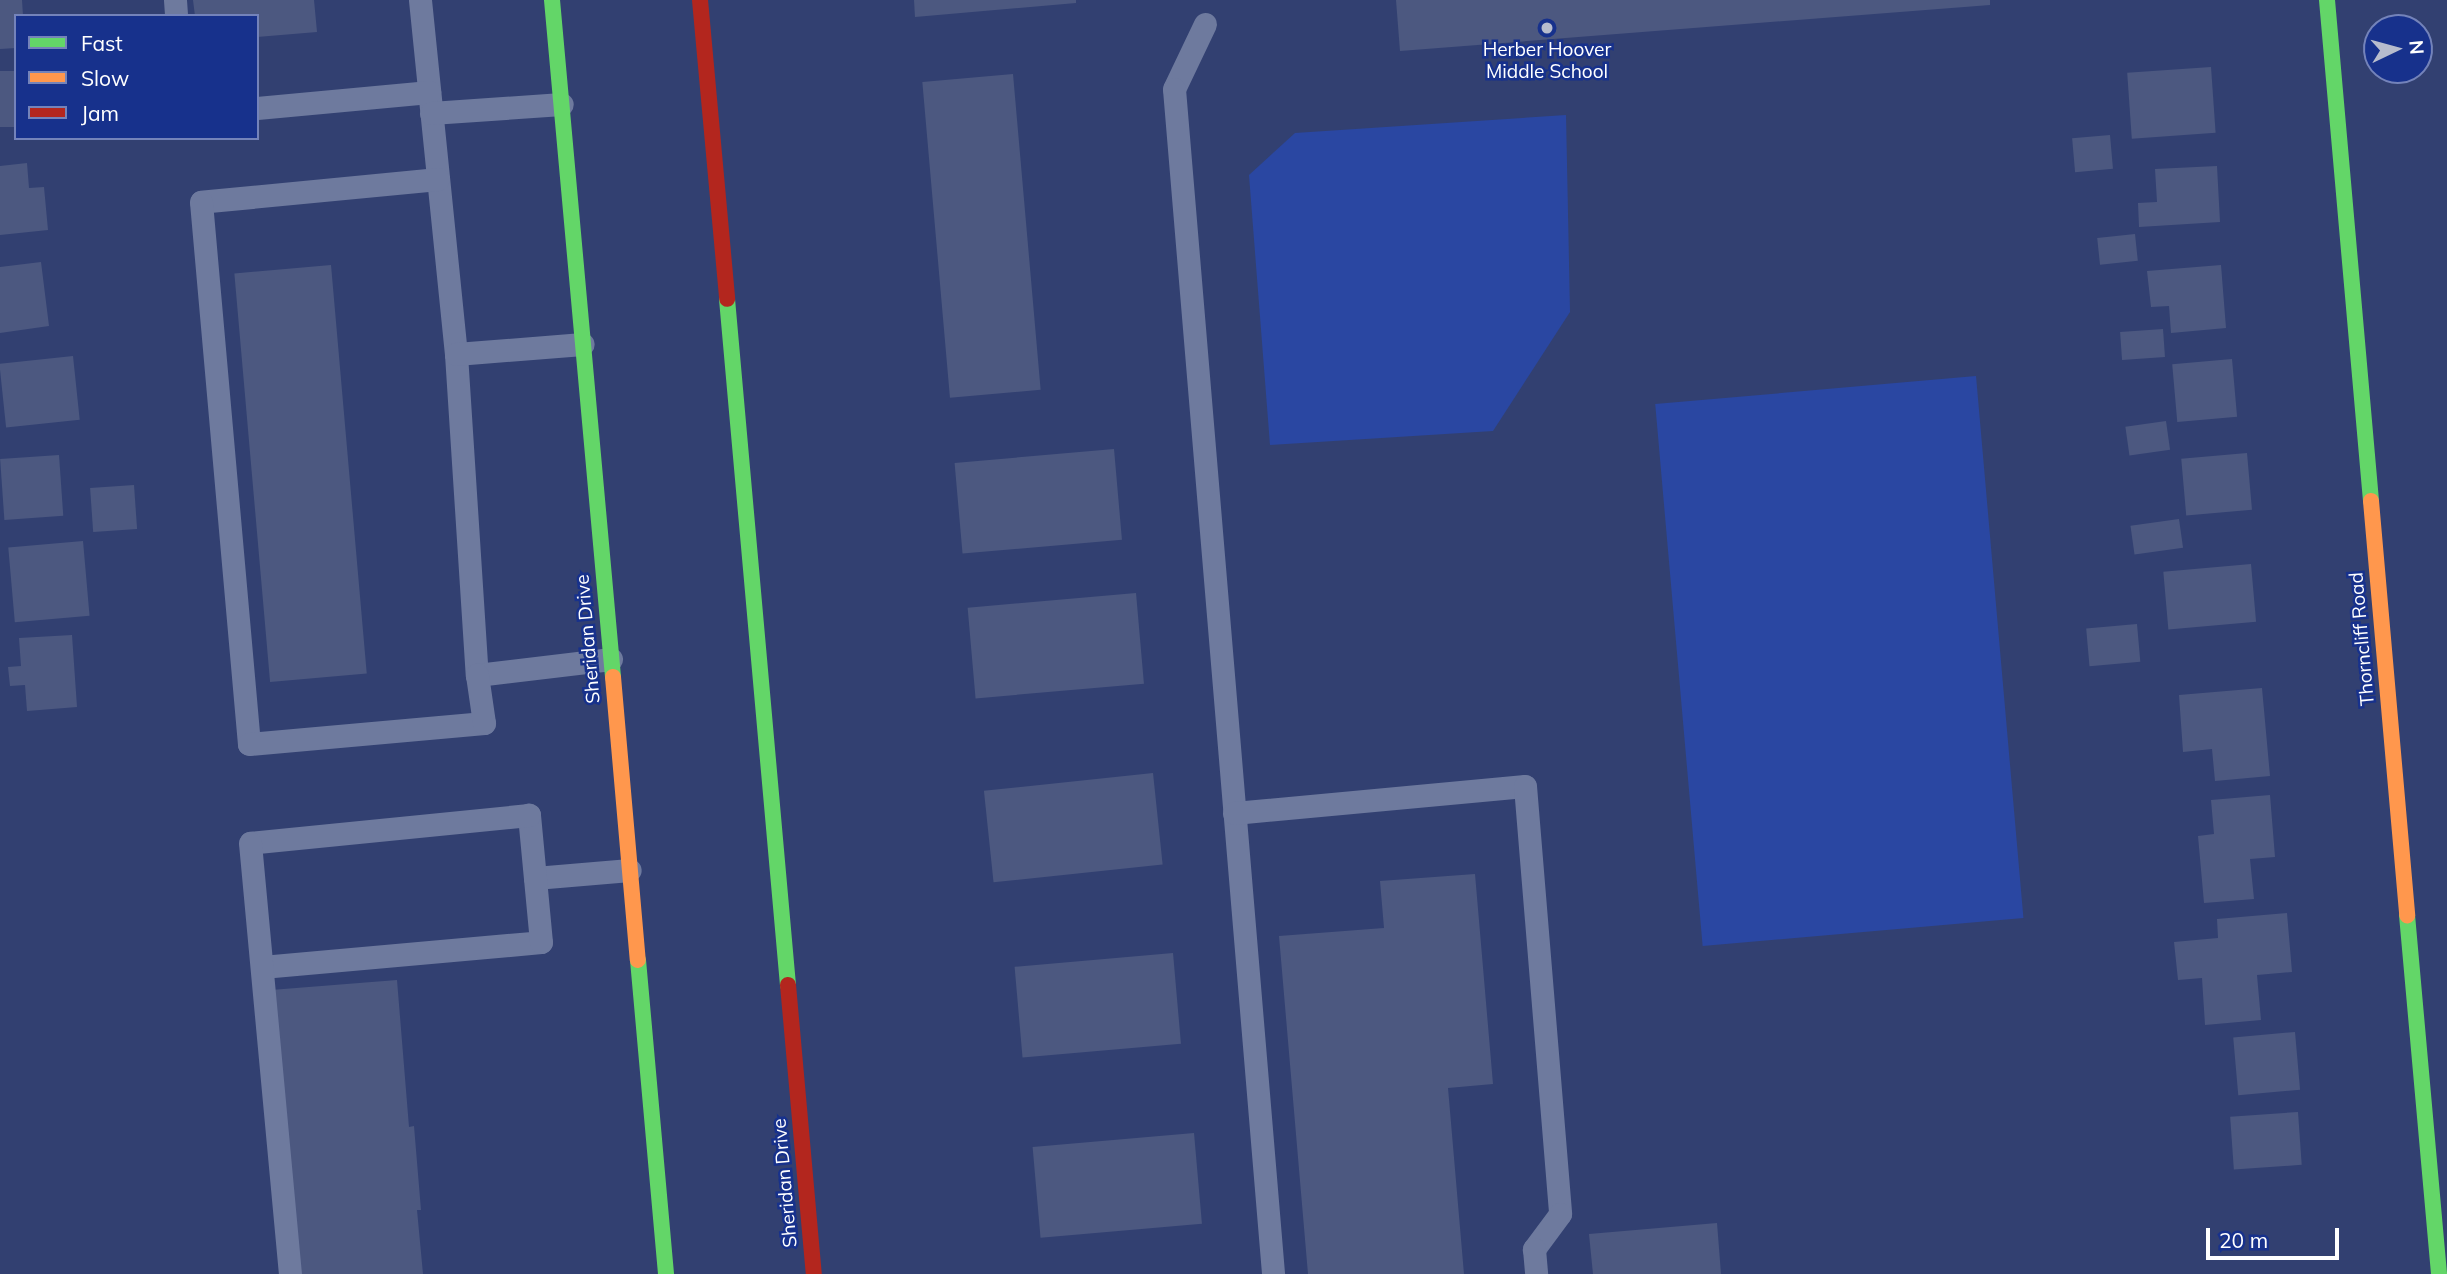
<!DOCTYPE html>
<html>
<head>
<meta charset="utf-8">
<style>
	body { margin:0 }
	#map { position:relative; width:2447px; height:1274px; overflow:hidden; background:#324071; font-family:Mulish,sans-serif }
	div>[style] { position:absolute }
	.green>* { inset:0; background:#2a47a2; transform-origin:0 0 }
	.building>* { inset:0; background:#4c5880; transform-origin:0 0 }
	.lane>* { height:23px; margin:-11.5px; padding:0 11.5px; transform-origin:11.5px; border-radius:11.5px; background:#6e7a9e }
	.fast>* { height:16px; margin:-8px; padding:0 8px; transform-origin:8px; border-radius:8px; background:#63d668 }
	.slow>* { height:16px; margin:-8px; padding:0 8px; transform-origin:8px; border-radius:8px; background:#ff974d }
	.jam>* { height:16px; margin:-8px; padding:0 8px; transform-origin:8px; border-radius:8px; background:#b3261e }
	.dots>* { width:19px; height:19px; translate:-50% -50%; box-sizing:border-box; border:4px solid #17318c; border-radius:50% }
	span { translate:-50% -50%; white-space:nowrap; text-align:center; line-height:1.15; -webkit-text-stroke:5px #17318c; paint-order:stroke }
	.poi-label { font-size:19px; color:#fff }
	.street-label { font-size:19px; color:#fff }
	.legend { position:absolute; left:14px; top:14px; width:245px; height:126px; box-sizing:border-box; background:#17318c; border:2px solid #7483ba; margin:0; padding:9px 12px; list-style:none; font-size:21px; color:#fff }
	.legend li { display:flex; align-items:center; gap:14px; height:35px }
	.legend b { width:35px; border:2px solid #7483ba }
	.north { position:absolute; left:2363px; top:14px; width:70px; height:70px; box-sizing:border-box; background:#17318c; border:2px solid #7483ba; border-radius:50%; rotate:85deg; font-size:19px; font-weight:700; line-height:28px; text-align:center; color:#fff }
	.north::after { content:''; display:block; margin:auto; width:24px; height:32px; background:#b7bccd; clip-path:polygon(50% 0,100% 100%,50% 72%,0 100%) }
	.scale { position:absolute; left:2206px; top:1228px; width:133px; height:32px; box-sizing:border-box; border:4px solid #fff; border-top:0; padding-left:9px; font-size:21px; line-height:24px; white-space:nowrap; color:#fff; -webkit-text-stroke:5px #17318c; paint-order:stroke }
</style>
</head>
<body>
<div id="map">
	<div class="green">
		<i style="clip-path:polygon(1566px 115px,1570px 312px,1493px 431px,1270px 445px,1249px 175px,1295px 133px)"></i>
		<i style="left:1976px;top:376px;width:544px;height:322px;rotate:85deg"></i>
	</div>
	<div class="building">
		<i style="clip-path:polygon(0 0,22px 0,23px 16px,16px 16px,16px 48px,0 49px)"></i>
		<i style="clip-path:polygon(193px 0,314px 0,317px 32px,257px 37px,257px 16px,195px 16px)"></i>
		<i style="clip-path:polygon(914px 0,1076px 0,1076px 3px,915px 17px)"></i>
		<i style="clip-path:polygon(1396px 0,1990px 0,1990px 5px,1400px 51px)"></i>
		<i style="left:2211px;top:67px;width:66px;height:84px;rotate:86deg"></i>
		<i style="left:16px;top:71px;width:56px;height:16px;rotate:90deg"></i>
		<i style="left:1013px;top:74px;width:317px;height:91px;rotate:85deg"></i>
		<i style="left:2110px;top:135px;width:34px;height:38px;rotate:85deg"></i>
		<i style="clip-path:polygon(27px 163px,29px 188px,44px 187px,48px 230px,0 235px,0 166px)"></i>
		<i style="clip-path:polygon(2217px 166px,2220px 222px,2139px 227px,2138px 203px,2157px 202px,2155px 169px)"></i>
		<i style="left:2135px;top:234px;width:27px;height:38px;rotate:84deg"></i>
		<i style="clip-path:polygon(41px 262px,49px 326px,0 333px,0 267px)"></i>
		<i style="left:331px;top:265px;width:410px;height:97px;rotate:85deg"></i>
		<i style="clip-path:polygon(2221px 265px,2226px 328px,2171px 333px,2169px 306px,2151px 307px,2147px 271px)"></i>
		<i style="left:2163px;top:329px;width:28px;height:43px;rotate:86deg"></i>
		<i style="left:73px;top:356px;width:64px;height:74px;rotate:84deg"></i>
		<i style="left:2232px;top:359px;width:58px;height:60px;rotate:85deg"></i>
		<i style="left:2166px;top:421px;width:29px;height:41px;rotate:82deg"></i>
		<i style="left:1114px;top:449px;width:91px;height:160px;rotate:85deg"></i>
		<i style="left:2247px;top:453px;width:57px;height:66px;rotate:85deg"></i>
		<i style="left:59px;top:455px;width:61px;height:59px;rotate:86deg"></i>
		<i style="left:134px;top:485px;width:44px;height:44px;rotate:86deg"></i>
		<i style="left:2179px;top:519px;width:29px;height:49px;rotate:82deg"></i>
		<i style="left:83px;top:541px;width:75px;height:75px;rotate:85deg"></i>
		<i style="left:2251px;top:564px;width:58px;height:88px;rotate:85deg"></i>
		<i style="left:1136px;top:593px;width:91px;height:169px;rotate:85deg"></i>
		<i style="left:2137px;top:624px;width:38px;height:51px;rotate:85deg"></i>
		<i style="clip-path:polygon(72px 635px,77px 707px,27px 711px,25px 685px,10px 686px,8px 667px,21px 666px,19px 638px)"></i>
		<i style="clip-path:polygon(2262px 688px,2270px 776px,2215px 781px,2212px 749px,2183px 752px,2179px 695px)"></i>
		<i style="left:1153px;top:773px;width:92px;height:170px;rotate:84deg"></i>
		<i style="clip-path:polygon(2270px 795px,2275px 857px,2250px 859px,2254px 899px,2204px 903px,2198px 836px,2214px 834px,2211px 800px)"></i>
		<i style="clip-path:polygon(1475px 874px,1493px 1084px,1448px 1088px,1464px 1274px,1308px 1274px,1279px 936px,1384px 928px,1380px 881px)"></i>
		<i style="clip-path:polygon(2287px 913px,2292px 972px,2257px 975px,2261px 1020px,2205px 1025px,2202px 978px,2178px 980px,2174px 942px,2218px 938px,2217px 919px)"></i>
		<i style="left:1173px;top:953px;width:91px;height:159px;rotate:85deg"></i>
		<i style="clip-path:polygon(397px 980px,409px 1127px,414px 1126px,421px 1210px,417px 1210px,423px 1274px,296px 1274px,271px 990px)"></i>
		<i style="left:2295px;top:1032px;width:58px;height:62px;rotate:85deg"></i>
		<i style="left:2298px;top:1112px;width:53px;height:68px;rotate:86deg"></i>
		<i style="left:1194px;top:1133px;width:91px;height:162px;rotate:85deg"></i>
		<i style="clip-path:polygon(1717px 1223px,1721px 1274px,1593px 1274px,1589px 1234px)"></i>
	</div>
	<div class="lane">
		<i style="left:175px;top:0;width:16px;rotate:86deg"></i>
		<i style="left:420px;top:0;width:356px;rotate:84.2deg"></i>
		<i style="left:456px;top:354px;width:322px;rotate:86.3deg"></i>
		<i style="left:477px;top:675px;width:135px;rotate:-6.8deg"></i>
		<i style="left:1205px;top:24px;width:72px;rotate:115.5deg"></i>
		<i style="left:1174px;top:89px;width:1189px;rotate:85.22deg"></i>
		<i style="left:257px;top:108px;width:173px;rotate:-5.3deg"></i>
		<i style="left:431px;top:113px;width:131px;rotate:-3.9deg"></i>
		<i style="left:438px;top:179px;width:238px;rotate:174.5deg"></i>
		<i style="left:201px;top:202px;width:544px;rotate:84.94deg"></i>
		<i style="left:249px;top:744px;width:236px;rotate:-5.1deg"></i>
		<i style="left:484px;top:723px;width:49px;rotate:-98.3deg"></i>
		<i style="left:456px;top:354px;width:127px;rotate:-4.5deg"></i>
		<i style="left:1234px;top:813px;width:292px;rotate:-5.3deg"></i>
		<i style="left:1525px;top:786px;width:429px;rotate:85.3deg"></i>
		<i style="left:1560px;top:1214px;width:44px;rotate:126.6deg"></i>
		<i style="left:1534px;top:1249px;width:25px;rotate:85deg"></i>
		<i style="left:535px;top:878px;width:95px;rotate:-4.8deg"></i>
		<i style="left:262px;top:967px;width:280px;rotate:-5.1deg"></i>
		<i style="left:541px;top:942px;width:128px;rotate:-95.4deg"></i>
		<i style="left:529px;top:815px;width:280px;rotate:174.3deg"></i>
		<i style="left:250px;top:843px;width:433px;rotate:84.7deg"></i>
	</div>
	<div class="fast">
		<i style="left:552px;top:0;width:680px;rotate:84.85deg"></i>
		<i style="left:2327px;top:0;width:503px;rotate:84.98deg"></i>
		<i style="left:727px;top:299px;width:689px;rotate:84.92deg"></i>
		<i style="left:2407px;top:915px;width:360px;rotate:84.9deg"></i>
		<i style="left:638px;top:960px;width:315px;rotate:84.9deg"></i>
	</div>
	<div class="slow">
		<i style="left:2371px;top:501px;width:416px;rotate:85deg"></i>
		<i style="left:613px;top:677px;width:284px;rotate:85deg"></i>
	</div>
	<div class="jam">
		<i style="left:700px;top:0;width:300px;rotate:84.8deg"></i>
		<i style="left:788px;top:985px;width:290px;rotate:84.9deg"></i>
	</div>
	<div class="dots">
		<i style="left:1547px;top:28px;background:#b7bccd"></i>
	</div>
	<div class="poi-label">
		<span style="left:1547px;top:61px">Herber Hoover<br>Middle School</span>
	</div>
	<div class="street-label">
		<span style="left:588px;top:639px;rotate:-95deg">Sheridan Drive</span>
		<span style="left:2362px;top:639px;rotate:-95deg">Thorncliff Road</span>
		<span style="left:785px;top:1183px;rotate:-95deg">Sheridan Drive</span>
	</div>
	<ul class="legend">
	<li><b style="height:9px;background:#63d668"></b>Fast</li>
	<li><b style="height:9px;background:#ff974d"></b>Slow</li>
	<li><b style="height:9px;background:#b3261e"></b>Jam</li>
	</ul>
	<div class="north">N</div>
	<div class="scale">20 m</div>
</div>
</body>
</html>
